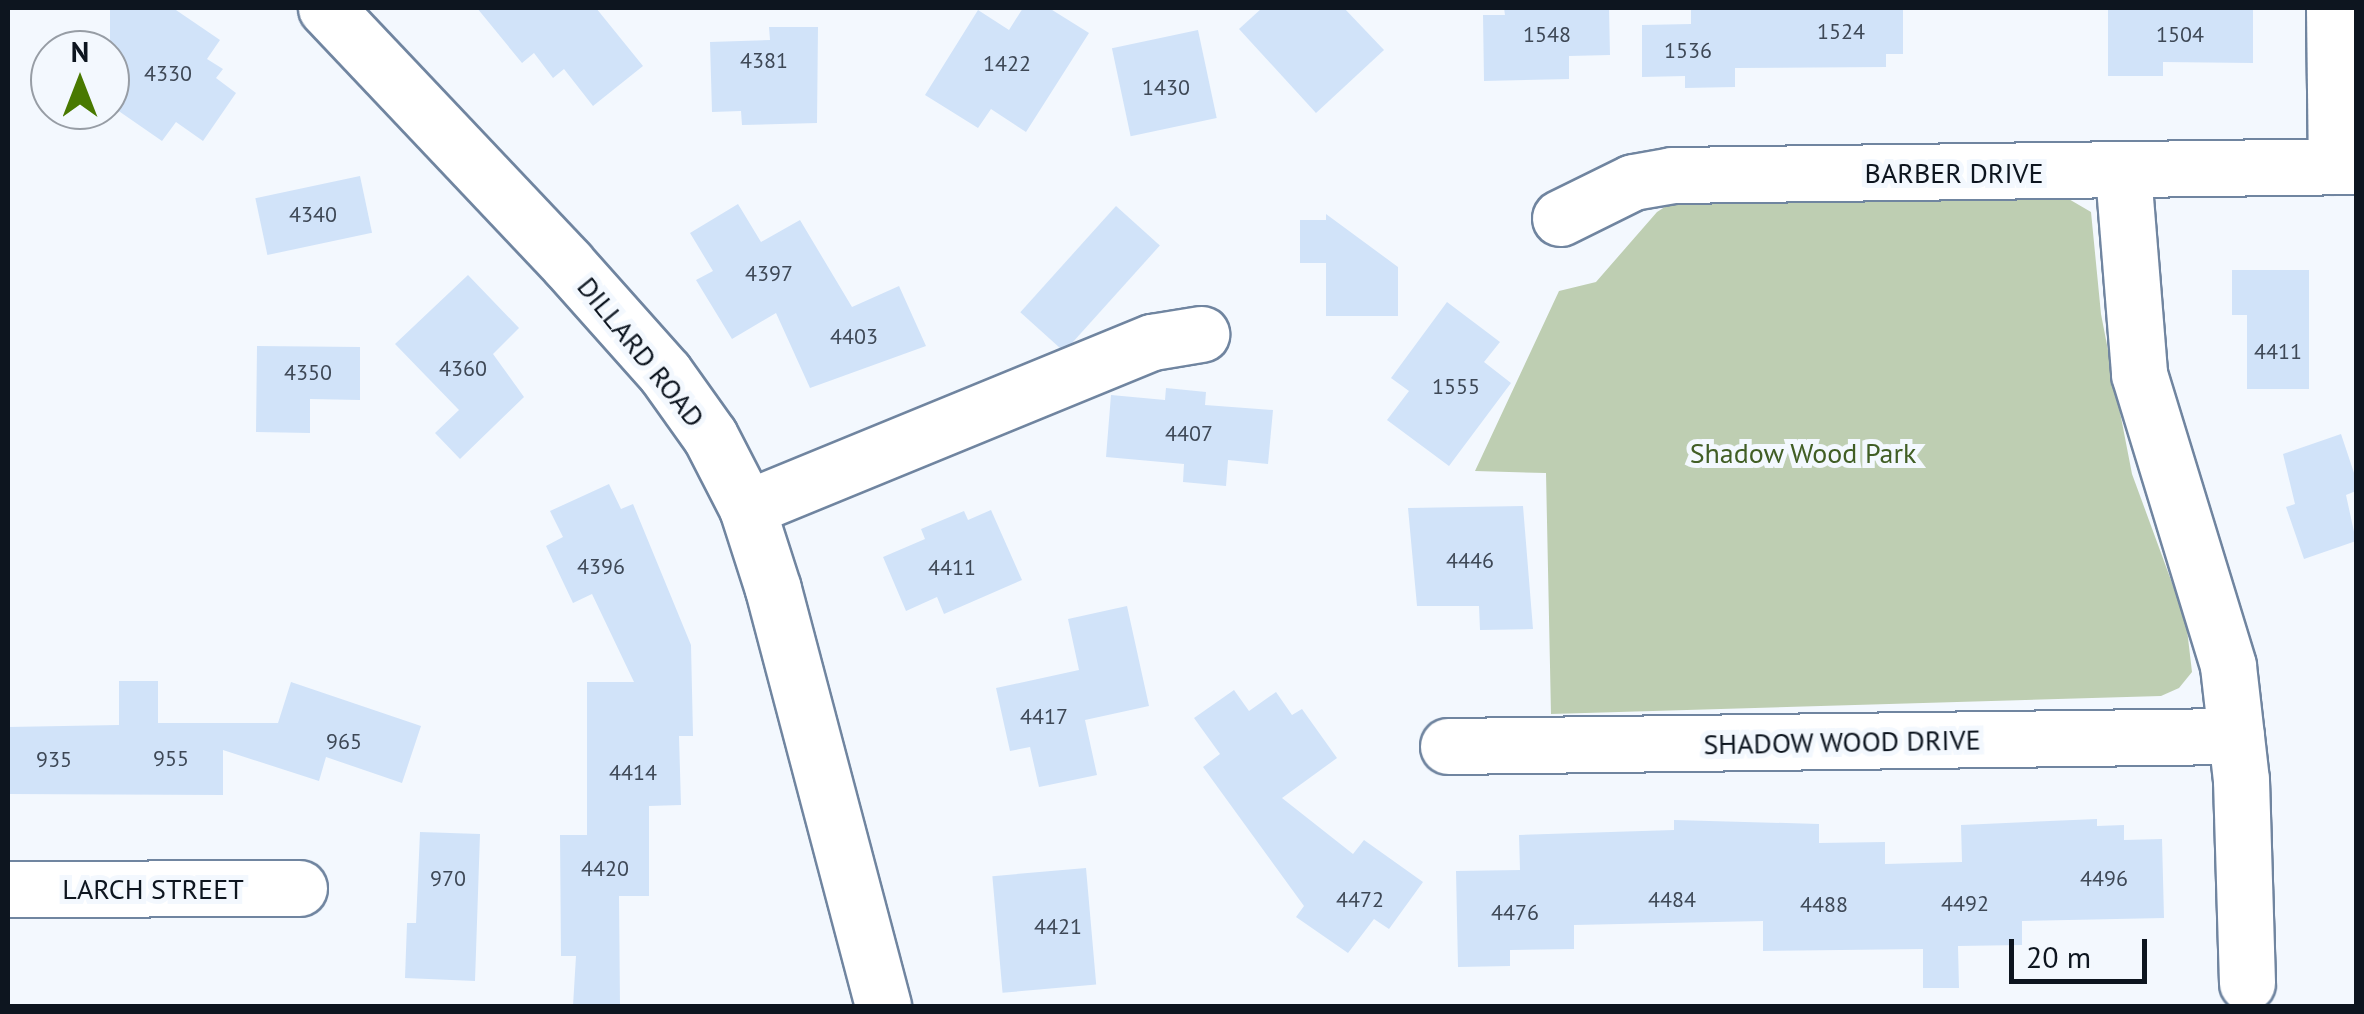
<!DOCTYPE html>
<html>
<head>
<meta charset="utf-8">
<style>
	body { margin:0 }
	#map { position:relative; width:2364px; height:1014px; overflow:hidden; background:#f3f8fe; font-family:"PT Sans",sans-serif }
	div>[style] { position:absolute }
	.green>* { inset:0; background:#beceb2 }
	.building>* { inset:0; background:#d1e3f9; transform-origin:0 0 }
	.roads { filter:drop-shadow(2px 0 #7085a0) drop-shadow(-2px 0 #7085a0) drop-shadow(0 2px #7085a0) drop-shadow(0 -2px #7085a0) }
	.minor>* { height:55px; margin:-27.5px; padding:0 27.5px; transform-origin:27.5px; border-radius:27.5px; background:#fff }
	span { translate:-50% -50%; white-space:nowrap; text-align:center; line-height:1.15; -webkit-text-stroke:10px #f3f8fe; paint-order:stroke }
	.number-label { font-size:22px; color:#3e4856 }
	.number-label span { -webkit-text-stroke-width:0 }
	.street-label { font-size:28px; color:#0d151f }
	.park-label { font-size:28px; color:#415e25 }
	.frame { position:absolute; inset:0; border:10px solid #0d151f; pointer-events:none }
	.north { position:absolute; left:30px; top:30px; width:100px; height:100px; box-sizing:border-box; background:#f3f8fe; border:2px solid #979da5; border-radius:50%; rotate:0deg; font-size:28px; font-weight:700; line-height:40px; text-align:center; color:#0d151f }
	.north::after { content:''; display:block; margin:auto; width:35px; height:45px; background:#497900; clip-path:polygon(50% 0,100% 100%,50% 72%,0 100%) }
	.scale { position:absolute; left:2009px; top:939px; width:138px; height:45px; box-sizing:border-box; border:5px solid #0d151f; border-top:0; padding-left:12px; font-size:30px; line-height:35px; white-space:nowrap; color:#0d151f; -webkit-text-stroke:8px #f3f8fe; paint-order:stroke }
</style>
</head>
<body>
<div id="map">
	<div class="green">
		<i style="clip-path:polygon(1679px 198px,2067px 198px,2091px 212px,2101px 314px,2132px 474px,2186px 621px,2192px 672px,2179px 688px,2161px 696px,1551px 714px,1546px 473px,1475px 471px,1559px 291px,1596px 282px,1657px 212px)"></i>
	</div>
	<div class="building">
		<i style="clip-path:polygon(110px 8px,173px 8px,220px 40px,207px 59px,223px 69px,216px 78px,236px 93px,203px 141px,176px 122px,162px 141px,110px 105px)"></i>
		<i style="clip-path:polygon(477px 8px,596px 8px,643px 66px,593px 106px,564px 69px,553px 78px,534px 53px,522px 63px)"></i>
		<i style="clip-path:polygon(1023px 8px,1049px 8px,1089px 33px,1026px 132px,991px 109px,978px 128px,925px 95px,978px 10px,1009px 30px)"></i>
		<i style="clip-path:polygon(1262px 8px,1344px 8px,1384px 50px,1316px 113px,1239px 29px)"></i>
		<i style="clip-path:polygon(1504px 8px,1609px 8px,1610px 55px,1569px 56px,1569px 79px,1484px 81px,1483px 15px,1505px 15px)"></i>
		<i style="clip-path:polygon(1691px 8px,1903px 8px,1903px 54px,1886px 54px,1886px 67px,1735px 68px,1735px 87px,1685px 88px,1685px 76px,1642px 77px,1642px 25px,1691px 24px)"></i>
		<i style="clip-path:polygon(2108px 8px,2253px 8px,2253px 63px,2163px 62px,2163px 76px,2108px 76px)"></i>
		<i style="clip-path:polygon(769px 27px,818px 27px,817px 123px,742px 125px,741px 111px,712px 112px,710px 42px,770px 40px)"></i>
		<i style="left:1198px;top:30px;width:90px;height:88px;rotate:78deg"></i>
		<i style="left:360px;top:176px;width:58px;height:107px;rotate:78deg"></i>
		<i style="clip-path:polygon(738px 204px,761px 242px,800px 220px,852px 307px,899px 286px,926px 346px,810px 388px,776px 313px,732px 339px,696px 280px,713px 271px,690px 233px)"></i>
		<i style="left:1116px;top:206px;width:59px;height:143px;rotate:42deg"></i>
		<i style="clip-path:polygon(1326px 214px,1398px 267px,1398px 316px,1326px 316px,1326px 263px,1300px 263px,1300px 220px,1326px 220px)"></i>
		<i style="clip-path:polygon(2232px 270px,2309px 270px,2309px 389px,2247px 389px,2247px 315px,2232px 315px)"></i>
		<i style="clip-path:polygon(468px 275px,519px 328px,493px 354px,524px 397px,460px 459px,435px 433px,459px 410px,395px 344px)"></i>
		<i style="clip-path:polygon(1447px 302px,1500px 342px,1484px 362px,1511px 383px,1449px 466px,1387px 420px,1409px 391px,1391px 378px)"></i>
		<i style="clip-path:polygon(257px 346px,360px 347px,360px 400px,310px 399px,310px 433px,256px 432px)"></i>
		<i style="clip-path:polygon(1166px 388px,1206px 392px,1205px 405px,1273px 410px,1268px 464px,1228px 460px,1226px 486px,1183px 482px,1184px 464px,1106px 457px,1111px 395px,1165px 400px)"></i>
		<i style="clip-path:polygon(2341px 434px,2356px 479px,2356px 491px,2346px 495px,2356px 541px,2304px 559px,2286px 507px,2295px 504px,2283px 454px)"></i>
		<i style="clip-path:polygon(609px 484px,621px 509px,633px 504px,691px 645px,693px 736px,679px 736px,681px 805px,649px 806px,649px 896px,619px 896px,620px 1006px,573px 1006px,576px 956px,561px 956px,560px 835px,587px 835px,587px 682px,634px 682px,592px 594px,573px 603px,546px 546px,563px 537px,550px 511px)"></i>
		<i style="clip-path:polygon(1523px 506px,1533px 629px,1480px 630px,1479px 606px,1417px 606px,1408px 508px)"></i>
		<i style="clip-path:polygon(991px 510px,1022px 580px,944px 614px,937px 597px,906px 611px,883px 557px,925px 539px,921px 529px,964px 511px,968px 520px)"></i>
		<i style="clip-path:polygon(1127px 606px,1149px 706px,1085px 720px,1097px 775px,1039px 787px,1030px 747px,1010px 751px,996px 688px,1079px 670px,1068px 619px)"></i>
		<i style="clip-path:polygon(119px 681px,158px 681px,158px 723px,278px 723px,291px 682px,421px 726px,402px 783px,326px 757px,319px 781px,223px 750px,223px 795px,8px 794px,8px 727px,119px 725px)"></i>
		<i style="clip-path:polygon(1234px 690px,1249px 711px,1276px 692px,1292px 715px,1302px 709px,1337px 758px,1282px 798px,1353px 854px,1364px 840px,1423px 882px,1389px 929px,1374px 919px,1348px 953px,1296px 917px,1304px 906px,1203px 767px,1220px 754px,1194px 718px)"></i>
		<i style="clip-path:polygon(2097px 819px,2097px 826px,2124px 825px,2124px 840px,2162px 839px,2164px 918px,2022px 921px,2022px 945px,1958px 946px,1959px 988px,1923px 988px,1923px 949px,1763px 951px,1763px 921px,1574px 925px,1574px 949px,1510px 950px,1510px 966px,1458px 967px,1456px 871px,1520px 870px,1519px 835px,1674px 830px,1674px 820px,1819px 824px,1819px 843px,1885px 842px,1885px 864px,1962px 862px,1961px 825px)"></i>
		<i style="clip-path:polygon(420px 832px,480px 834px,475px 981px,405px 978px,407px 923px,416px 923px)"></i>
		<i style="left:1086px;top:868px;width:117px;height:94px;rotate:85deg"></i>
	</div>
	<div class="roads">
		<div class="minor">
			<i style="left:326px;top:8px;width:351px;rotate:46.6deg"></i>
			<i style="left:567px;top:263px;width:147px;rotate:48.3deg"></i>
			<i style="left:665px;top:373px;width:77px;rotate:54.5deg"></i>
			<i style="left:710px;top:436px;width:81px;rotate:62.8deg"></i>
			<i style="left:747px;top:508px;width:85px;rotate:72.2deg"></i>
			<i style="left:773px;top:589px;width:431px;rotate:75.2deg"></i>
			<i style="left:2334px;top:8px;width:158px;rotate:89.3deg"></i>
			<i style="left:2123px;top:173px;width:202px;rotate:85.4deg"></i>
			<i style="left:2139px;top:374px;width:305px;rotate:73deg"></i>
			<i style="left:2228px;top:666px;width:115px;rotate:83.5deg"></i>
			<i style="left:2241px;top:780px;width:203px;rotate:88.3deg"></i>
			<i style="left:1560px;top:218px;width:81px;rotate:-26.3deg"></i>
			<i style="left:1633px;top:182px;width:40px;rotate:-10deg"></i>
			<i style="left:1672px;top:175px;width:684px;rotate:-0.75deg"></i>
			<i style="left:747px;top:508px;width:438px;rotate:-22.3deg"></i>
			<i style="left:1152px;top:342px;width:50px;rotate:-9.3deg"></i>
			<i style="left:1448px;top:746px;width:788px;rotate:-0.73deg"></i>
			<i style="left:8px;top:889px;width:291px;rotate:-0.2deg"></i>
		</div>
	</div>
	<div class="number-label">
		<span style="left:1841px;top:32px">1524</span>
		<span style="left:1547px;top:35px">1548</span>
		<span style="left:2180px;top:35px">1504</span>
		<span style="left:1688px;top:51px">1536</span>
		<span style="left:764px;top:61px">4381</span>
		<span style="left:1007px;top:64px">1422</span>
		<span style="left:168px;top:74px">4330</span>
		<span style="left:1166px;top:88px">1430</span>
		<span style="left:313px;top:215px">4340</span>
		<span style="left:769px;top:274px">4397</span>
		<span style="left:854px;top:337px">4403</span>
		<span style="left:2278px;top:352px">4411</span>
		<span style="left:463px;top:369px">4360</span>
		<span style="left:308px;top:373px">4350</span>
		<span style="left:1456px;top:387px">1555</span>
		<span style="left:1189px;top:434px">4407</span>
		<span style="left:1470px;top:561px">4446</span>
		<span style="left:601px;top:567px">4396</span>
		<span style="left:952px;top:568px">4411</span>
		<span style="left:1044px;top:717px">4417</span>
		<span style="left:344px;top:742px">965</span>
		<span style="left:171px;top:759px">955</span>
		<span style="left:54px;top:760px">935</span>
		<span style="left:633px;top:773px">4414</span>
		<span style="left:605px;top:869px">4420</span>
		<span style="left:448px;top:879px">970</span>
		<span style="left:2104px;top:879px">4496</span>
		<span style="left:1360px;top:900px">4472</span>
		<span style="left:1672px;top:900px">4484</span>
		<span style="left:1965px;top:904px">4492</span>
		<span style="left:1824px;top:905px">4488</span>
		<span style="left:1515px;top:913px">4476</span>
		<span style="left:1058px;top:927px">4421</span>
	</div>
	<div class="street-label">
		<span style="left:1954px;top:173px">BARBER DRIVE</span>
		<span style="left:641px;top:352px;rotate:51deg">DILLARD ROAD</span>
		<span style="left:1842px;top:742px;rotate:-1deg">SHADOW WOOD DRIVE</span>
		<span style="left:153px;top:889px">LARCH STREET</span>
	</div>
	<div class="park-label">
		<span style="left:1803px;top:453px">Shadow Wood Park</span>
	</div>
	<div class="frame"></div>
	<div class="north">N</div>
	<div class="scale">20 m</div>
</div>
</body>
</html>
